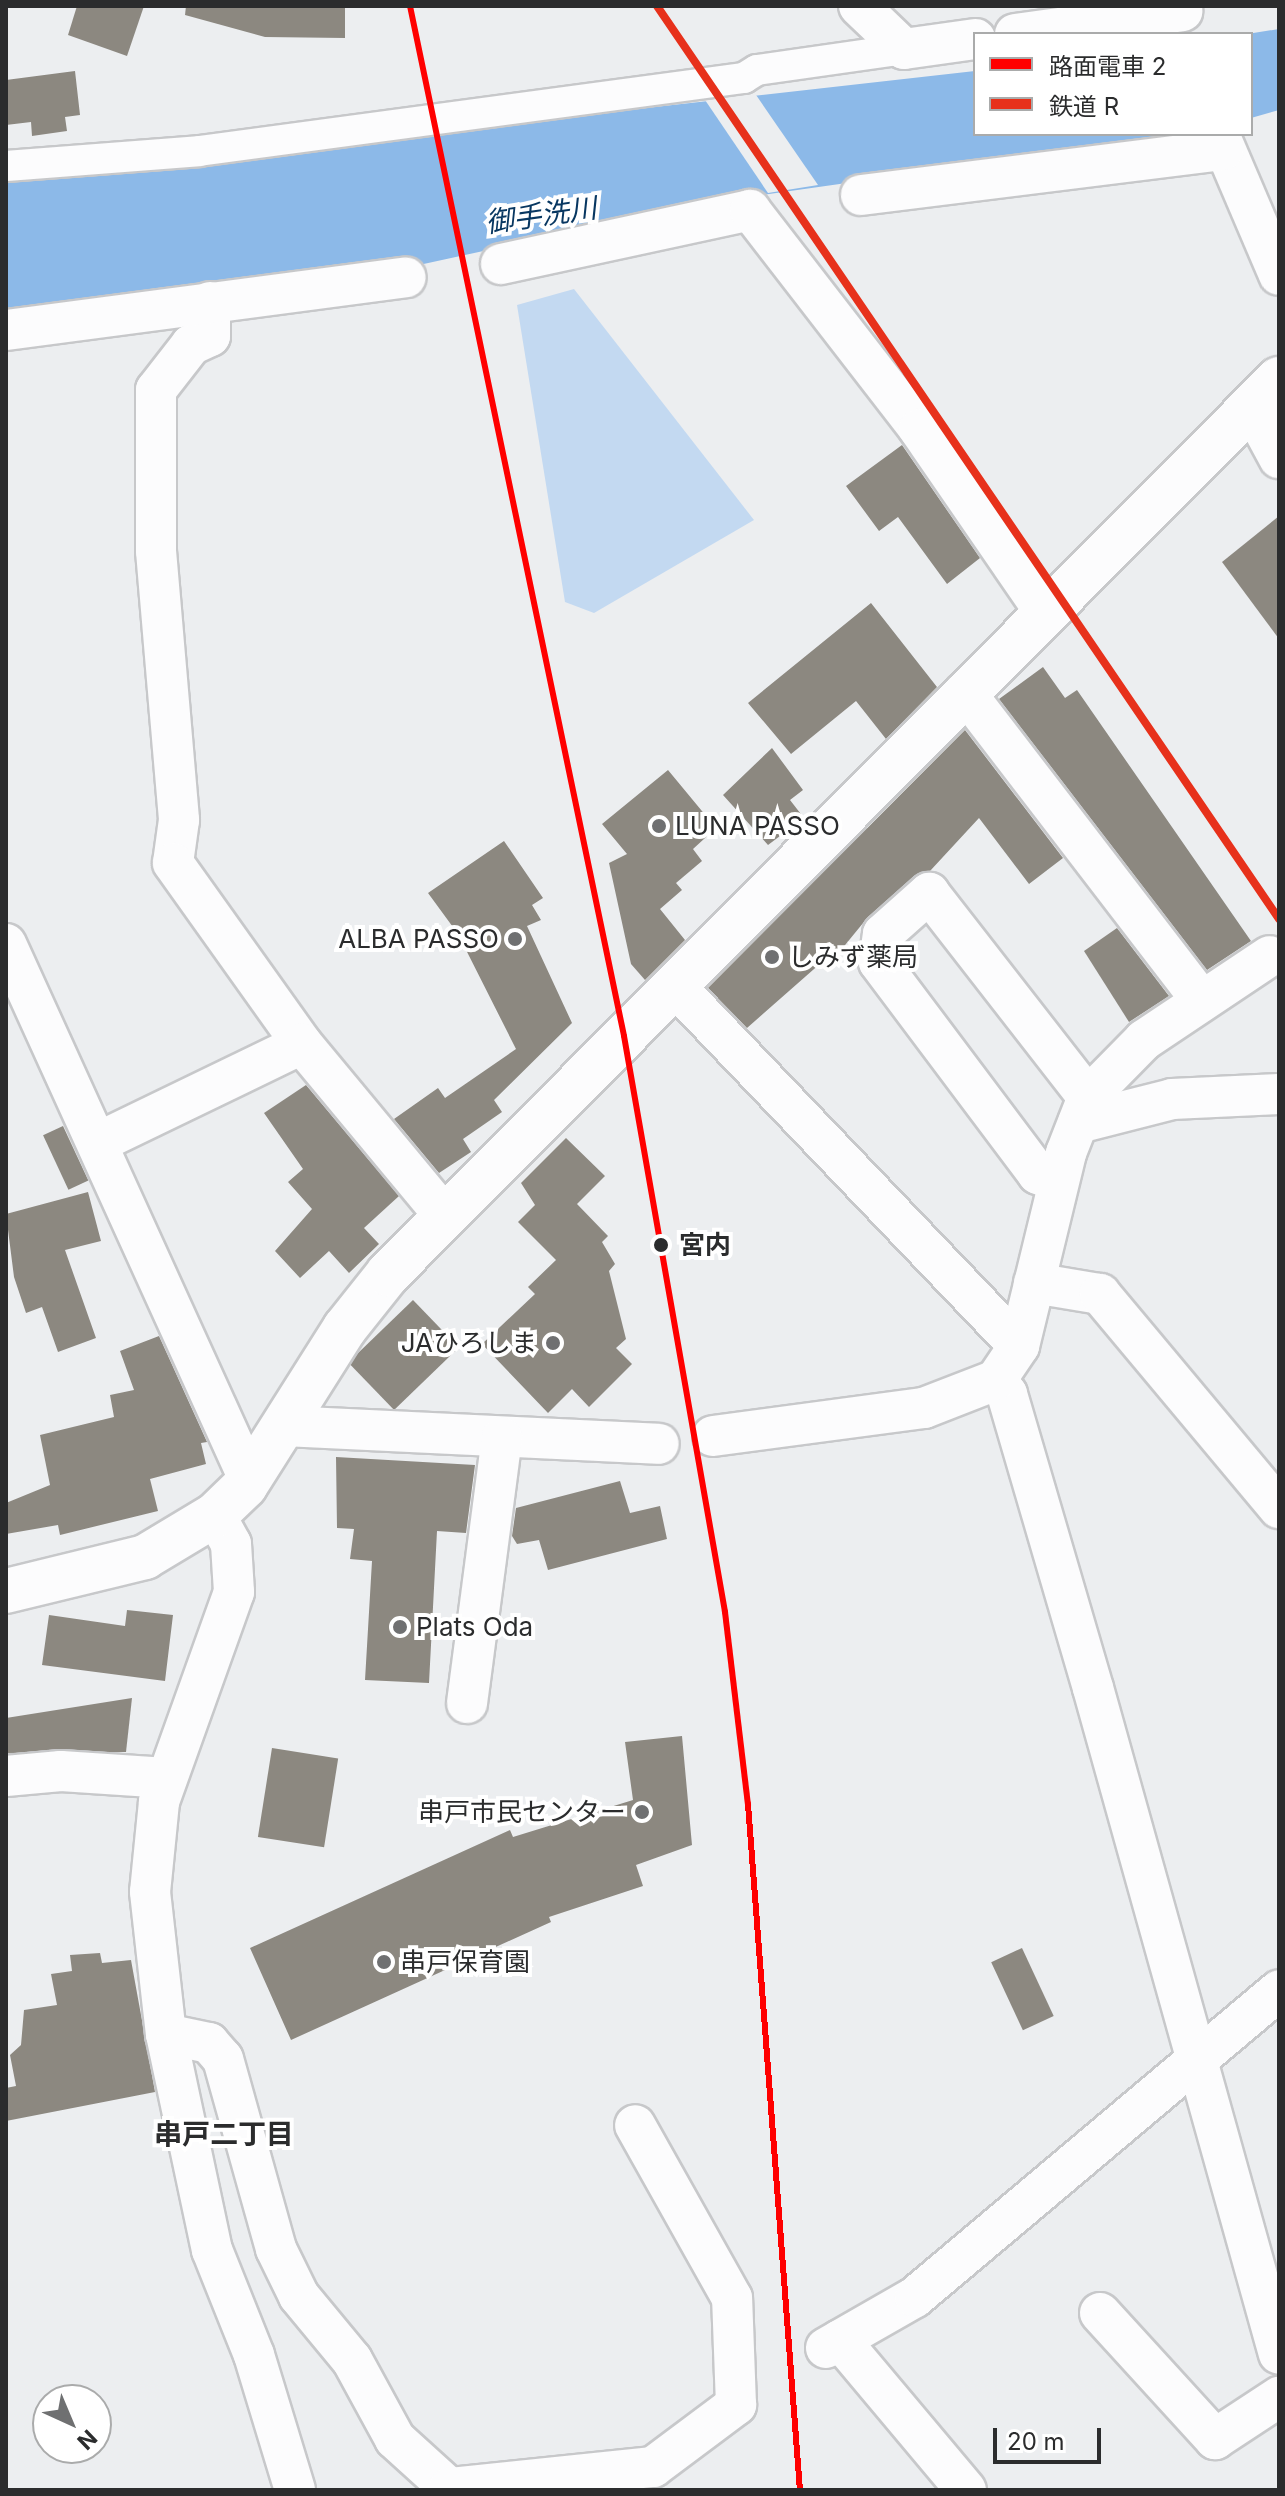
<!DOCTYPE html>
<html>
<head>
<meta charset="utf-8">
<style>
	body { margin:0 }
	#map { position:relative; width:1285px; height:2496px; overflow:hidden; background:#eceef0; font-family:Inter,"Noto Sans JP",sans-serif }
	div>[style] { position:absolute }
	.green>* { inset:0; background:#c3d9f1 }
	.water>* { inset:0; background:#8cb9e8 }
	.pier>* { inset:0; background:#eceef0 }
	.building>* { inset:0; background:#8c8880; transform-origin:0 0 }
	.roads { filter:drop-shadow(2px 0 #c7c8ca) drop-shadow(-2px 0 #c7c8ca) drop-shadow(0 2px #c7c8ca) drop-shadow(0 -2px #c7c8ca) }
	.pedestrian>* { height:30px; margin:-15px; padding:0 15px; transform-origin:15px; border-radius:15px; background:#fcfcfd }
	.minor>* { height:40px; margin:-20px; padding:0 20px; transform-origin:20px; border-radius:20px; background:#fcfcfd }
	.tertiary>* { height:44px; margin:-22px; padding:0 22px; transform-origin:22px; border-radius:22px; background:#fcfcfd }
	.rail-1>* { height:8px; margin:-4px; padding:0 4px; transform-origin:4px; border-radius:4px; background:#e7311b }
	.tram-1>* { height:6px; margin:-3px; padding:0 3px; transform-origin:3px; border-radius:3px; background:#f00 }
	.dots>* { width:22px; height:22px; translate:-50% -50%; box-sizing:border-box; border:4px solid #fff; border-radius:50% }
	span { translate:-50% -50%; white-space:nowrap; text-align:center; line-height:1.15; -webkit-text-stroke:8px #fff; paint-order:stroke }
	.poi-label { font-size:26px; color:#2b2c2d }
	.left { translate:0 -50%; text-align:left }
	.right { translate:-100% -50%; text-align:right }
	.stop-label { font-size:26px; color:#2b2c2d; font-weight:700 }
	.water-label { font-size:28px; color:#083761; font-style:italic }
	.neighbourhood-label { font-size:28px; color:#2b2c2d; font-weight:700 }
	.frame { position:absolute; inset:0; border:8px solid #2b2c2d; pointer-events:none }
	.legend { position:absolute; left:973px; top:32px; width:280px; height:104px; box-sizing:border-box; background:#fff; border:2px solid #aaabab; margin:0; padding:10px 14px; list-style:none; font-size:24px; color:#2b2c2d }
	.legend li { display:flex; align-items:center; gap:16px; height:40px }
	.legend b { width:40px; border:2px solid #aaabab }
	.north { position:absolute; left:32px; top:2384px; width:80px; height:80px; box-sizing:border-box; background:#fff; border:2px solid #aaabab; border-radius:50%; rotate:136deg; font-size:22px; font-weight:700; line-height:32px; text-align:center; color:#2b2c2d }
	.north::after { content:''; display:block; margin:auto; width:28px; height:36px; background:#6f7071; clip-path:polygon(50% 0,100% 100%,50% 72%,0 100%) }
	.scale { position:absolute; left:993px; top:2428px; width:108px; height:36px; box-sizing:border-box; border:4px solid #2b2c2d; border-top:0; padding-left:10px; font-size:24px; line-height:28px; white-space:nowrap; color:#2b2c2d; -webkit-text-stroke:6px #fff; paint-order:stroke }
</style>
</head>
<body>
<div id="map">
	<div class="green">
		<i style="clip-path:polygon(574px 289px,754px 520px,594px 613px,565px 602px,517px 305px)"></i>
	</div>
	<div class="water">
		<i style="clip-path:polygon(1279px 29px,1279px 110px,1251px 118px,1247px 34px)"></i>
		<i style="clip-path:polygon(975px 71px,975px 134px,1192px 134px,699px 204px,419px 265px,6px 315px,6px 180px)"></i>
	</div>
	<div class="pier">
		<i style="clip-path:polygon(754px 92px,818px 185px,768px 193px,703px 97px)"></i>
	</div>
	<div class="building">
		<i style="clip-path:polygon(77px 6px,144px 6px,127px 56px,68px 35px)"></i>
		<i style="clip-path:polygon(186px 6px,345px 6px,345px 38px,265px 37px,185px 15px)"></i>
		<i style="clip-path:polygon(75px 71px,80px 115px,65px 117px,67px 131px,32px 136px,31px 122px,6px 125px,6px 80px)"></i>
		<i style="clip-path:polygon(902px 445px,980px 558px,947px 584px,898px 517px,879px 531px,846px 486px)"></i>
		<i style="clip-path:polygon(1279px 516px,1279px 639px,1222px 562px)"></i>
		<i style="clip-path:polygon(871px 603px,937px 687px,886px 739px,856px 701px,791px 754px,748px 703px)"></i>
		<i style="clip-path:polygon(1043px 667px,1065px 698px,1077px 690px,1251px 941px,1207px 970px,999px 699px)"></i>
		<i style="clip-path:polygon(965px 730px,1063px 858px,1029px 884px,979px 818px,930px 871px,914px 876px,868px 917px,832px 961px,822px 962px,747px 1028px,708px 988px)"></i>
		<i style="clip-path:polygon(772px 748px,803px 790px,790px 800px,804px 818px,768px 845px,723px 795px)"></i>
		<i style="clip-path:polygon(668px 770px,716px 828px,693px 849px,702px 861px,676px 883px,682px 890px,660px 909px,685px 940px,645px 980px,631px 964px,609px 863px,627px 854px,602px 824px)"></i>
		<i style="clip-path:polygon(504px 841px,543px 898px,532px 905px,541px 920px,527px 926px,572px 1023px,494px 1100px,502px 1112px,463px 1139px,471px 1152px,439px 1173px,394px 1119px,438px 1088px,445px 1098px,516px 1049px,458px 934px,428px 893px)"></i>
		<i style="clip-path:polygon(1117px 928px,1169px 996px,1129px 1022px,1084px 951px)"></i>
		<i style="clip-path:polygon(306px 1085px,399px 1196px,364px 1228px,379px 1244px,349px 1273px,329px 1251px,300px 1278px,275px 1251px,312px 1209px,288px 1182px,303px 1169px,264px 1113px)"></i>
		<i style="left:63px;top:1126px;width:60px;height:22px;rotate:65deg"></i>
		<i style="clip-path:polygon(566px 1138px,605px 1176px,577px 1204px,608px 1236px,602px 1242px,615px 1264px,609px 1271px,626px 1339px,616px 1348px,632px 1364px,589px 1407px,572px 1389px,548px 1413px,482px 1344px,535px 1294px,528px 1287px,556px 1260px,518px 1222px,535px 1205px,521px 1183px)"></i>
		<i style="clip-path:polygon(88px 1192px,101px 1241px,65px 1250px,96px 1338px,58px 1352px,42px 1307px,26px 1313px,14px 1277px,6px 1214px)"></i>
		<i style="left:413px;top:1300px;width:66px;height:90px;rotate:46deg"></i>
		<i style="clip-path:polygon(159px 1336px,207px 1442px,201px 1443px,206px 1464px,150px 1479px,158px 1511px,60px 1535px,58px 1525px,6px 1534px,6px 1503px,50px 1485px,40px 1435px,114px 1417px,110px 1395px,134px 1390px,120px 1351px)"></i>
		<i style="clip-path:polygon(336px 1457px,475px 1465px,466px 1533px,437px 1531px,429px 1683px,365px 1680px,372px 1561px,350px 1559px,354px 1529px,337px 1528px)"></i>
		<i style="clip-path:polygon(620px 1481px,630px 1513px,660px 1506px,667px 1539px,548px 1570px,539px 1540px,517px 1544px,512px 1536px,516px 1508px)"></i>
		<i style="clip-path:polygon(127px 1610px,173px 1615px,165px 1681px,42px 1665px,49px 1615px,125px 1626px)"></i>
		<i style="clip-path:polygon(132px 1698px,126px 1752px,6px 1753px,6px 1718px)"></i>
		<i style="clip-path:polygon(682px 1736px,692px 1845px,636px 1865px,643px 1886px,549px 1917px,551px 1922px,291px 2040px,250px 1948px,510px 1830px,513px 1837px,633px 1800px,625px 1742px)"></i>
		<i style="left:272px;top:1748px;width:67px;height:90px;rotate:9deg"></i>
		<i style="left:1022px;top:1948px;width:75px;height:34px;rotate:65deg"></i>
		<i style="clip-path:polygon(100px 1953px,102px 1963px,131px 1960px,155px 2092px,6px 2121px,6px 2088px,16px 2086px,10px 2055px,21px 2045px,24px 2010px,57px 2005px,51px 1974px,72px 1971px,70px 1955px)"></i>
	</div>
	<div class="roads">
		<div class="pedestrian">
			<i style="left:6px;top:166px;width:194px;rotate:-4.4deg"></i>
			<i style="left:199px;top:151px;width:550px;rotate:-7.63deg"></i>
			<i style="left:744px;top:78px;width:15px;rotate:-32deg"></i>
			<i style="left:757px;top:70px;width:148px;rotate:-8.1deg"></i>
		</div>
		<div class="minor">
			<i style="left:859px;top:6px;width:62px;rotate:43.7deg"></i>
			<i style="left:904px;top:49px;width:72px;rotate:-8deg"></i>
			<i style="left:1015px;top:34px;width:169px;rotate:-7.8deg"></i>
			<i style="left:1219px;top:134px;width:153px;rotate:66.9deg"></i>
			<i style="left:861px;top:195px;width:365px;rotate:-7.1deg"></i>
			<i style="left:501px;top:264px;width:255px;rotate:-12.2deg"></i>
			<i style="left:750px;top:210px;width:277px;rotate:52.3deg"></i>
			<i style="left:919px;top:429px;width:222px;rotate:55.5deg"></i>
			<i style="left:210px;top:302px;width:34px;rotate:90deg"></i>
			<i style="left:210px;top:336px;width:21px;rotate:155deg"></i>
			<i style="left:191px;top:345px;width:57px;rotate:127.9deg"></i>
			<i style="left:156px;top:390px;width:161px;rotate:90deg"></i>
			<i style="left:156px;top:551px;width:270px;rotate:85.1deg"></i>
			<i style="left:179px;top:820px;width:43px;rotate:97.9deg"></i>
			<i style="left:173px;top:863px;width:222px;rotate:54.5deg"></i>
			<i style="left:302px;top:1044px;width:222px;rotate:50.3deg"></i>
			<i style="left:6px;top:330px;width:403px;rotate:-7.5deg"></i>
			<i style="left:1252px;top:408px;width:57px;rotate:61.6deg"></i>
			<i style="left:965px;top:692px;width:389px;rotate:52.5deg"></i>
			<i style="left:6px;top:944px;width:588px;rotate:65.57deg"></i>
			<i style="left:674px;top:985px;width:499px;rotate:46.3deg"></i>
			<i style="left:1078px;top:1123px;width:97px;rotate:-14.3deg"></i>
			<i style="left:1172px;top:1099px;width:107px;rotate:-2.7deg"></i>
			<i style="left:99px;top:1142px;width:225px;rotate:-25.8deg"></i>
			<i style="left:1058px;top:1182px;width:22px;rotate:-158deg"></i>
			<i style="left:1038px;top:1174px;width:265px;rotate:-126.9deg"></i>
			<i style="left:879px;top:962px;width:28px;rotate:-82deg"></i>
			<i style="left:883px;top:934px;width:62px;rotate:-41.7deg"></i>
			<i style="left:929px;top:893px;width:259px;rotate:52.1deg"></i>
			<i style="left:1034px;top:1283px;width:67px;rotate:9.5deg"></i>
			<i style="left:1100px;top:1294px;width:279px;rotate:50.1deg"></i>
			<i style="left:996px;top:1380px;width:18px;rotate:52deg"></i>
			<i style="left:1007px;top:1394px;width:306px;rotate:73.7deg"></i>
			<i style="left:1093px;top:1688px;width:691px;rotate:74.4deg"></i>
			<i style="left:283px;top:1426px;width:376px;rotate:2.7deg"></i>
			<i style="left:713px;top:1436px;width:213px;rotate:-7.6deg"></i>
			<i style="left:924px;top:1408px;width:77px;rotate:-21.3deg"></i>
			<i style="left:996px;top:1380px;width:41px;rotate:-55.9deg"></i>
			<i style="left:1019px;top:1346px;width:199px;rotate:-76.3deg"></i>
			<i style="left:1066px;top:1153px;width:60px;rotate:-68.6deg"></i>
			<i style="left:1088px;top:1097px;width:80px;rotate:-45.5deg"></i>
			<i style="left:1144px;top:1040px;width:151px;rotate:-33.7deg"></i>
			<i style="left:215px;top:1515px;width:33px;rotate:61deg"></i>
			<i style="left:231px;top:1544px;width:48px;rotate:86.4deg"></i>
			<i style="left:234px;top:1592px;width:223px;rotate:109.7deg"></i>
			<i style="left:159px;top:1802px;width:90px;rotate:95.7deg"></i>
			<i style="left:150px;top:1892px;width:143px;rotate:83.6deg"></i>
			<i style="left:166px;top:2034px;width:221px;rotate:78deg"></i>
			<i style="left:212px;top:2250px;width:113px;rotate:68.2deg"></i>
			<i style="left:254px;top:2355px;width:141px;rotate:73.1deg"></i>
			<i style="left:467px;top:1703px;width:268px;rotate:-82.5deg"></i>
			<i style="left:6px;top:1776px;width:55px;rotate:-5.2deg"></i>
			<i style="left:61px;top:1771px;width:106px;rotate:3.8deg"></i>
			<i style="left:166px;top:2034px;width:44px;rotate:11.8deg"></i>
			<i style="left:209px;top:2043px;width:21px;rotate:49deg"></i>
			<i style="left:223px;top:2059px;width:197px;rotate:74.4deg"></i>
			<i style="left:276px;top:2249px;width:52px;rotate:63.9deg"></i>
			<i style="left:299px;top:2296px;width:83px;rotate:50.4deg"></i>
			<i style="left:352px;top:2360px;width:90px;rotate:61.4deg"></i>
			<i style="left:395px;top:2439px;width:73px;rotate:42.2deg"></i>
			<i style="left:449px;top:2488px;width:205px;rotate:-5.9deg"></i>
			<i style="left:653px;top:2467px;width:104px;rotate:-36.8deg"></i>
			<i style="left:736px;top:2405px;width:107px;rotate:-92.1deg"></i>
			<i style="left:732px;top:2298px;width:198px;rotate:-119.3deg"></i>
			<i style="left:1100px;top:2313px;width:171px;rotate:47.6deg"></i>
			<i style="left:1215px;top:2439px;width:77px;rotate:-33.3deg"></i>
			<i style="left:840px;top:2340px;width:196px;rotate:50deg"></i>
			<i style="left:826px;top:2348px;width:103px;rotate:-29.8deg"></i>
			<i style="left:915px;top:2297px;width:476px;rotate:-40.1deg"></i>
		</div>
		<div class="tertiary">
			<i style="left:6px;top:1591px;width:143px;rotate:-13.7deg"></i>
			<i style="left:145px;top:1557px;width:82px;rotate:-31deg"></i>
			<i style="left:215px;top:1515px;width:42px;rotate:-44deg"></i>
			<i style="left:245px;top:1486px;width:187px;rotate:-57.7deg"></i>
			<i style="left:345px;top:1328px;width:69px;rotate:-51.5deg"></i>
			<i style="left:388px;top:1274px;width:1263px;rotate:-45.13deg"></i>
		</div>
	</div>
	<div class="rail-1">
		<i style="left:657px;top:6px;width:1105px;rotate:55.73deg"></i>
	</div>
	<div class="tram-1">
		<i style="left:410px;top:6px;width:1052px;rotate:78.26deg"></i>
		<i style="left:624px;top:1036px;width:585px;rotate:80.05deg"></i>
		<i style="left:725px;top:1612px;width:193px;rotate:83.2deg"></i>
		<i style="left:748px;top:1804px;width:688px;rotate:85.67deg"></i>
	</div>
	<div class="dots">
		<i style="left:659px;top:826px;background:#6f7071"></i>
		<i style="left:515px;top:939px;background:#6f7071"></i>
		<i style="left:772px;top:957px;background:#6f7071"></i>
		<i style="left:661px;top:1245px;background:#2b2c2d"></i>
		<i style="left:553px;top:1343px;background:#6f7071"></i>
		<i style="left:400px;top:1627px;background:#6f7071"></i>
		<i style="left:642px;top:1812px;background:#6f7071"></i>
		<i style="left:384px;top:1962px;background:#6f7071"></i>
	</div>
	<div class="poi-label">
		<span class="left" style="left:675px;top:826px">LUNA PASSO</span>
		<span class="right" style="left:499px;top:939px">ALBA PASSO</span>
		<span class="left" style="left:788px;top:957px">しみず薬局</span>
		<span class="right" style="left:537px;top:1343px">JAひろしま</span>
		<span class="left" style="left:416px;top:1627px">Plats Oda</span>
		<span class="right" style="left:626px;top:1812px">串戸市民センター</span>
		<span class="left" style="left:400px;top:1962px">串戸保育園</span>
	</div>
	<div class="stop-label">
		<span class="left" style="left:679px;top:1245px">宮内</span>
	</div>
	<div class="water-label">
		<span style="left:541px;top:215px;rotate:-8deg">御手洗川</span>
	</div>
	<div class="neighbourhood-label">
		<span style="left:224px;top:2134px">串戸二丁目</span>
	</div>
	<div class="frame"></div>
	<ul class="legend">
	<li><b style="height:10px;background:#f00"></b>路面電車 2</li>
	<li><b style="height:10px;background:#e7311b"></b>鉄道 R</li>
	</ul>
	<div class="north">N</div>
	<div class="scale">20 m</div>
</div>
</body>
</html>
